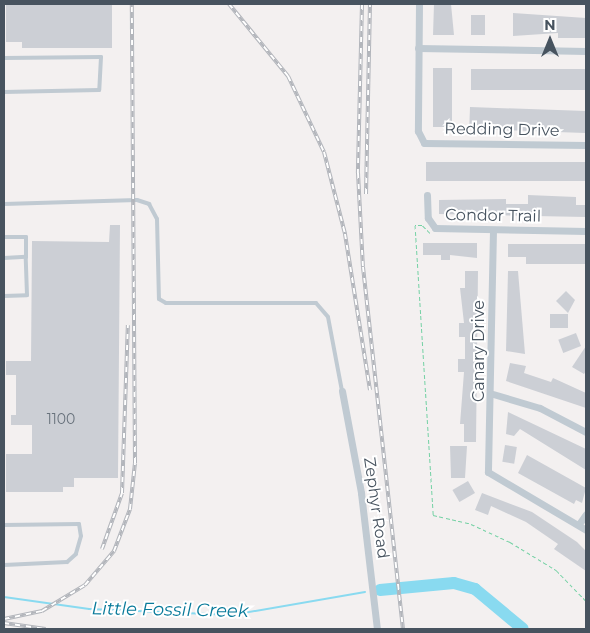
<!DOCTYPE html>
<html>
<head>
<meta charset="utf-8">
<style>
	body { margin:0 }
	#map { position:relative; width:590px; height:633px; overflow:hidden; background:#f3f0f0; font-family:Montserrat,sans-serif }
	div>[style] { position:absolute }
	.stream>* { height:2px; margin:-1px; padding:0 1px; transform-origin:1px; border-radius:1px; background:#89daf0 }
	.river>* { height:12px; margin:-6px; padding:0 6px; transform-origin:6px; border-radius:6px; background:#89daf0 }
	.building>* { inset:0; background:#cccfd5; transform-origin:0 0 }
	.path>* { height:1px; margin-top:-0.5px; transform-origin:0; background:repeating-linear-gradient(90deg,#74d1a4 0 4px,transparent 0 6.5px) }
	.lane>* { height:4px; margin:-2px; padding:0 2px; transform-origin:2px; border-radius:2px; background:#c0cad2 }
	.street>* { height:7px; margin:-3.5px; padding:0 3.5px; transform-origin:3.5px; border-radius:3.5px; background:#c0cad2 }
	.rail>* { height:4px; margin-top:-2px; transform-origin:0; background:repeating-linear-gradient(90deg,#fff 0 5.5px,#b2b5bb 0 11px); box-sizing:border-box; border-block:1px solid #b2b5bb }
	span { translate:-50% -50%; white-space:nowrap; text-align:center; line-height:1.15; -webkit-text-stroke:4px #fff; paint-order:stroke }
	.number-label { font-size:14px; color:#68727c }
	.number-label span { -webkit-text-stroke-width:0 }
	.street-label { font-size:16px; color:#47535f }
	.water-label { font-size:18px; color:#087a9a; font-style:italic }
	.frame { position:absolute; inset:0; border:5px solid #47535f; pointer-events:none }
	.north { position:absolute; left:525px; top:15px; width:50px; height:50px; -webkit-text-stroke:4px #fff; paint-order:stroke; rotate:0deg; font-size:14px; font-weight:700; line-height:20px; text-align:center; color:#47535f }
	.north::after { content:''; display:block; margin:auto; width:18px; height:22px; background:#47535f; clip-path:polygon(50% 0,100% 100%,50% 72%,0 100%) }
</style>
</head>
<body>
<div id="map">
	<div class="stream">
		<i style="left:4px;top:597px;width:86px;rotate:8deg"></i>
		<i style="left:89px;top:609px;width:143px;rotate:2.4deg"></i>
		<i style="left:232px;top:615px;width:135px;rotate:-9.8deg"></i>
	</div>
	<div class="river">
		<i style="left:380px;top:590px;width:74px;rotate:-5.4deg"></i>
		<i style="left:454px;top:583px;width:22px;rotate:16deg"></i>
		<i style="left:475px;top:589px;width:62px;rotate:39.8deg"></i>
	</div>
	<div class="building">
		<i style="clip-path:polygon(6px 4px,112px 4px,112px 48px,22px 48px,22px 42px,6px 42px)"></i>
		<i style="clip-path:polygon(434px 4px,451px 4px,454px 35px,433px 35px)"></i>
		<i style="clip-path:polygon(513px 13px,586px 18px,586px 38px,558px 38px,558px 33px,513px 36px)"></i>
		<i style="left:471px;top:15px;width:14px;height:20px"></i>
		<i style="left:433px;top:68px;width:19px;height:59px"></i>
		<i style="left:471px;top:69px;width:115px;height:21px"></i>
		<i style="left:470px;top:107px;width:116px;height:22px;rotate:2deg"></i>
		<i style="left:426px;top:162px;width:160px;height:19px"></i>
		<i style="clip-path:polygon(528px 195px,576px 197px,576px 205px,586px 205px,586px 217px,439px 214px,439px 200px,506px 199px,506px 204px,528px 204px)"></i>
		<i style="clip-path:polygon(110px 225px,120px 225px,118px 478px,74px 478px,74px 487px,63px 487px,63px 492px,6px 492px,6px 454px,32px 454px,32px 425px,11px 425px,11px 415px,16px 415px,16px 375px,6px 375px,6px 361px,31px 361px,32px 241px,109px 242px)"></i>
		<i style="clip-path:polygon(423px 243px,477px 243px,477px 258px,450px 255px,450px 260px,441px 260px,441px 255px,423px 255px)"></i>
		<i style="clip-path:polygon(508px 244px,586px 244px,586px 264px,526px 264px,526px 257px,508px 257px)"></i>
		<i style="clip-path:polygon(465px 271px,478px 271px,476px 442px,464px 442px,464px 424px,460px 424px,464px 372px,458px 372px,458px 359px,465px 359px,465px 337px,459px 337px,459px 323px,464px 323px,460px 288px,465px 288px)"></i>
		<i style="clip-path:polygon(508px 271px,518px 271px,525px 354px,506px 351px)"></i>
		<i style="clip-path:polygon(566px 291px,575px 300px,568px 313px,556px 301px)"></i>
		<i style="left:550px;top:314px;width:18px;height:14px"></i>
		<i style="left:576px;top:333px;width:14px;height:19px;rotate:69deg"></i>
		<i style="clip-path:polygon(586px 346px,586px 371px,584px 374px,572px 367px)"></i>
		<i style="clip-path:polygon(510px 363px,526px 366px,524px 373px,551px 382px,553px 378px,586px 393px,586px 408px,506px 381px)"></i>
		<i style="clip-path:polygon(508px 412px,586px 449px,586px 470px,520px 429px,514px 436px,506px 434px)"></i>
		<i style="left:505px;top:445px;width:12px;height:17px;rotate:9deg"></i>
		<i style="clip-path:polygon(450px 446px,467px 446px,465px 478px,451px 478px)"></i>
		<i style="clip-path:polygon(527px 455px,586px 488px,582px 503px,576px 500px,574px 504px,518px 473px)"></i>
		<i style="left:468px;top:481px;width:14px;height:18px;rotate:60deg"></i>
		<i style="clip-path:polygon(482px 493px,532px 512px,577px 542px,586px 551px,586px 571px,554px 549px,558px 544px,526px 522px,491px 506px,488px 515px,475px 510px)"></i>
	</div>
	<div class="path">
		<i style="left:430px;top:233px;width:11px;rotate:-135deg"></i>
		<i style="left:422px;top:225px;width:7px;rotate:180deg"></i>
		<i style="left:415px;top:225px;width:291px;rotate:86.4deg"></i>
		<i style="left:433px;top:515px;width:39px;rotate:13deg"></i>
		<i style="left:471px;top:524px;width:43px;rotate:24.8deg"></i>
		<i style="left:510px;top:542px;width:54px;rotate:31.3deg"></i>
		<i style="left:556px;top:570px;width:43px;rotate:45.9deg"></i>
	</div>
	<div class="lane">
		<i style="left:4px;top:58px;width:97px;rotate:-0.6deg"></i>
		<i style="left:101px;top:57px;width:33px;rotate:93deg"></i>
		<i style="left:99px;top:90px;width:95px;rotate:178.8deg"></i>
		<i style="left:4px;top:204px;width:133px;rotate:-1.7deg"></i>
		<i style="left:137px;top:200px;width:13px;rotate:18deg"></i>
		<i style="left:149px;top:204px;width:17px;rotate:62deg"></i>
		<i style="left:157px;top:219px;width:80px;rotate:88.6deg"></i>
		<i style="left:159px;top:299px;width:8px;rotate:30deg"></i>
		<i style="left:166px;top:303px;width:150px"></i>
		<i style="left:316px;top:303px;width:18px;rotate:49deg"></i>
		<i style="left:328px;top:317px;width:75px;rotate:79.3deg"></i>
		<i style="left:4px;top:258px;width:22px;rotate:-3deg"></i>
		<i style="left:26px;top:257px;width:20px;rotate:-90deg"></i>
		<i style="left:26px;top:237px;width:21px;rotate:180deg"></i>
		<i style="left:4px;top:296px;width:23px;rotate:-2deg"></i>
		<i style="left:27px;top:295px;width:38px;rotate:-92deg"></i>
		<i style="left:4px;top:525px;width:75px;rotate:-0.8deg"></i>
		<i style="left:79px;top:524px;width:12px;rotate:81deg"></i>
		<i style="left:81px;top:536px;width:19px;rotate:106deg"></i>
		<i style="left:76px;top:554px;width:12px;rotate:138deg"></i>
		<i style="left:67px;top:562px;width:63px;rotate:177.3deg"></i>
	</div>
	<div class="street">
		<i style="left:419px;top:4px;width:127px;rotate:90.5deg"></i>
		<i style="left:418px;top:131px;width:13px;rotate:63deg"></i>
		<i style="left:424px;top:143px;width:162px;rotate:0.7deg"></i>
		<i style="left:418px;top:48px;width:168px;rotate:1deg"></i>
		<i style="left:427px;top:195px;width:23px;rotate:88deg"></i>
		<i style="left:428px;top:218px;width:12px;rotate:55deg"></i>
		<i style="left:435px;top:228px;width:151px;rotate:1.1deg"></i>
		<i style="left:493px;top:230px;width:242px;rotate:91.2deg"></i>
		<i style="left:488px;top:472px;width:114px;rotate:30.6deg"></i>
		<i style="left:342px;top:391px;width:104px;rotate:79.4deg"></i>
		<i style="left:361px;top:493px;width:137px;rotate:83.3deg"></i>
		<i style="left:493px;top:394px;width:49px;rotate:16.6deg"></i>
		<i style="left:540px;top:408px;width:52px;rotate:27.6deg"></i>
		<i style="left:579px;top:524px;width:12px;rotate:-55deg"></i>
	</div>
	<div class="rail">
		<i style="left:229px;top:4px;width:93px;rotate:50.7deg"></i>
		<i style="left:288px;top:76px;width:84px;rotate:64.7deg"></i>
		<i style="left:324px;top:152px;width:85px;rotate:75.6deg"></i>
		<i style="left:345px;top:234px;width:158px;rotate:80.9deg"></i>
		<i style="left:362px;top:4px;width:169px;rotate:91.4deg"></i>
		<i style="left:358px;top:173px;width:94px;rotate:87deg"></i>
		<i style="left:363px;top:267px;width:364px;rotate:83.7deg"></i>
		<i style="left:366px;top:194px;width:190px;rotate:-88.8deg"></i>
		<i style="left:102px;top:549px;width:59px;rotate:-70.3deg"></i>
		<i style="left:122px;top:493px;width:168px;rotate:-88deg"></i>
		<i style="left:4px;top:619px;width:39px;rotate:-12deg"></i>
		<i style="left:42px;top:611px;width:50px;rotate:-31.2deg"></i>
		<i style="left:85px;top:585px;width:45px;rotate:-49.5deg"></i>
		<i style="left:114px;top:551px;width:45px;rotate:-69.1deg"></i>
		<i style="left:130px;top:509px;width:46px;rotate:-83.8deg"></i>
		<i style="left:135px;top:463px;width:459px;rotate:-90.4deg"></i>
		<i style="left:4px;top:623px;width:42px;rotate:8.1deg"></i>
	</div>
	<div class="number-label">
		<span style="left:61px;top:419px">1100</span>
	</div>
	<div class="street-label">
		<span style="left:502px;top:130px;rotate:1deg">Redding Drive</span>
		<span style="left:493px;top:216px;rotate:1deg">Condor Trail</span>
		<span style="left:479px;top:351px;rotate:-90deg">Canary Drive</span>
		<span style="left:376px;top:508px;rotate:82deg">Zephyr Road</span>
	</div>
	<div class="water-label">
		<span style="left:170px;top:610px;rotate:1deg">Little Fossil Creek</span>
	</div>
	<div class="frame"></div>
	<div class="north">N</div>
</div>
</body>
</html>
